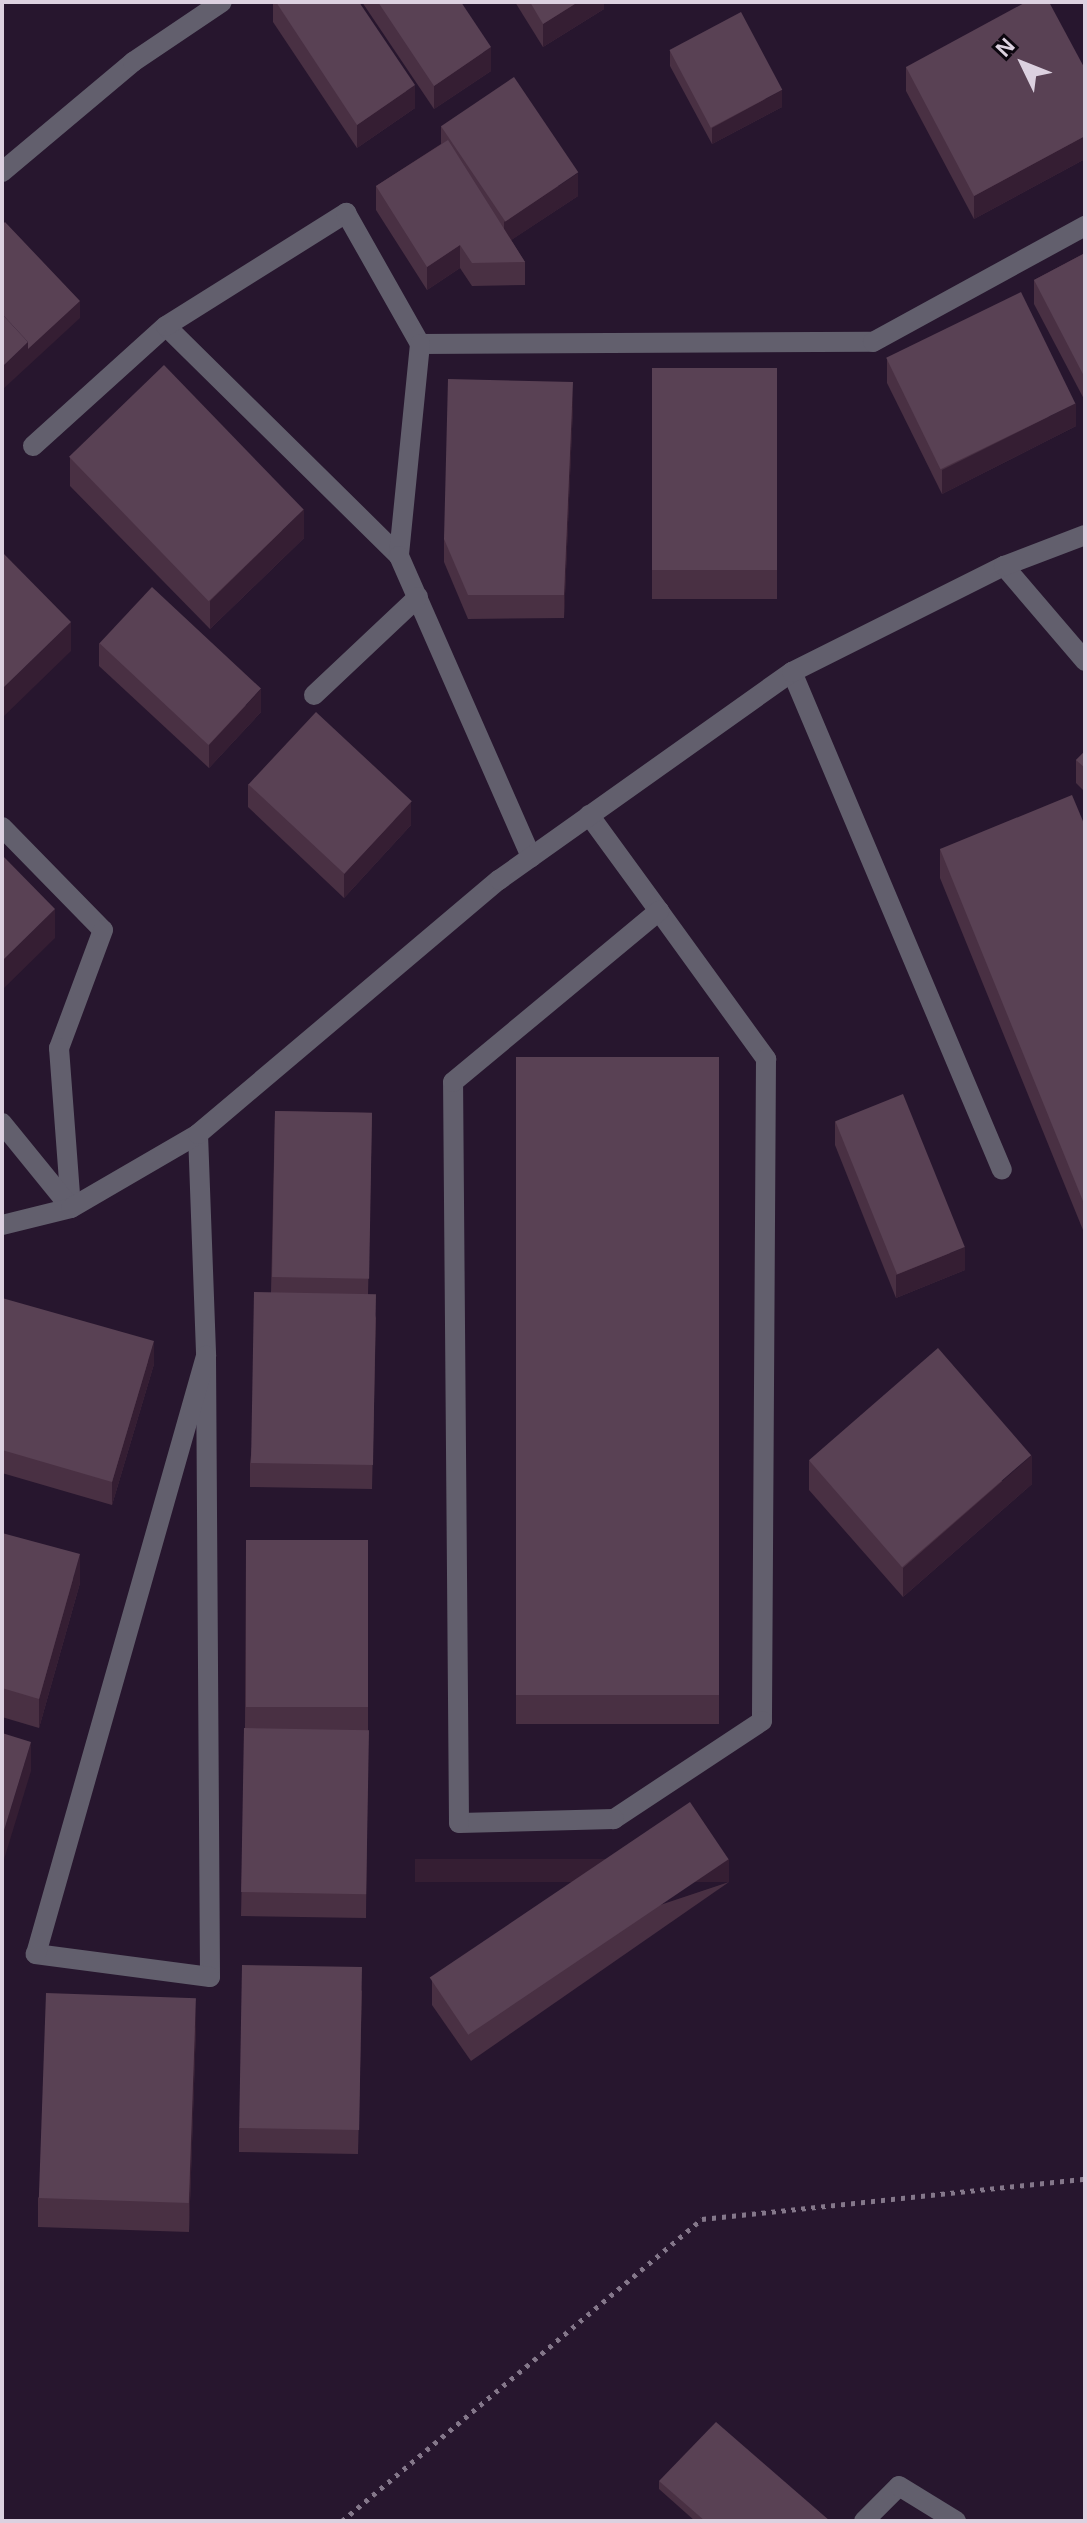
<!DOCTYPE html>
<html>
<head>
<meta charset="utf-8">
<style>
	body { margin:0 }
	#map { position:relative; width:1087px; height:2523px; overflow:hidden; background:#27162e; font-family:Helvetica,sans-serif }
	div>[style] { position:absolute }
	.path>* { height:5px; margin-top:-2.5px; transform-origin:0; background:repeating-linear-gradient(90deg,#84778a 0 4px,transparent 0 10px) }
	.minor>* { height:20px; margin:-10px; padding:0 10px; transform-origin:10px; border-radius:10px; background:#625f6d }
	.wall>* { inset:0; background:#493043; transform-origin:0 0 }
	.shaded-wall>* { inset:0; background:#351e33; transform-origin:0 0 }
	.building>* { inset:0; background:#594154; transform-origin:0 0 }
	span { translate:-50% -50%; white-space:nowrap; text-align:center; line-height:1.15; -webkit-text-stroke:6px #0c060f; paint-order:stroke }
	.frame { position:absolute; inset:0; border:4px solid #dcd1e0; pointer-events:none }
	.north { position:absolute; left:983px; top:24px; width:80px; height:80px; -webkit-text-stroke:6px #0c060f; paint-order:stroke; rotate:313deg; font-size:22px; font-weight:700; line-height:32px; text-align:center; color:#dcd1e0 }
	.north::after { content:''; display:block; margin:auto; width:28px; height:36px; background:#dcd1e0; clip-path:polygon(50% 0,100% 100%,50% 72%,0 100%) }
</style>
</head>
<body>
<div id="map">
	<div class="path">
		<i style="left:342px;top:2521px;width:470px;rotate:-40deg"></i>
		<i style="left:702px;top:2219px;width:385px;rotate:-6deg"></i>
	</div>
	<div class="minor">
		<i style="left:2px;top:172px;width:171px;rotate:-40deg"></i>
		<i style="left:133px;top:62px;width:107px;rotate:-34deg"></i>
		<i style="left:420px;top:344px;width:453px;rotate:-0.3deg"></i>
		<i style="left:873px;top:342px;width:242px;rotate:-28.7deg"></i>
		<i style="left:33px;top:446px;width:179px;rotate:-42.1deg"></i>
		<i style="left:399px;top:556px;width:327px;rotate:-135.4deg"></i>
		<i style="left:166px;top:326px;width:213px;rotate:-32.1deg"></i>
		<i style="left:346px;top:213px;width:150px;rotate:60.5deg"></i>
		<i style="left:420px;top:344px;width:213px;rotate:95.7deg"></i>
		<i style="left:399px;top:556px;width:329px;rotate:66.3deg"></i>
		<i style="left:1004px;top:566px;width:125px;rotate:49.5deg"></i>
		<i style="left:792px;top:672px;width:540px;rotate:67.14deg"></i>
		<i style="left:314px;top:695px;width:143px;rotate:-43.3deg"></i>
		<i style="left:589px;top:815px;width:119px;rotate:53.9deg"></i>
		<i style="left:659px;top:911px;width:183px;rotate:54.1deg"></i>
		<i style="left:766px;top:1059px;width:662px;rotate:90.35deg"></i>
		<i style="left:762px;top:1721px;width:178px;rotate:146.5deg"></i>
		<i style="left:614px;top:1819px;width:155px;rotate:178.5deg"></i>
		<i style="left:459px;top:1823px;width:741px;rotate:-90.46deg"></i>
		<i style="left:453px;top:1082px;width:268px;rotate:-39.7deg"></i>
		<i style="left:2px;top:827px;width:144px;rotate:45.6deg"></i>
		<i style="left:103px;top:930px;width:126px;rotate:110.4deg"></i>
		<i style="left:59px;top:1048px;width:160px;rotate:85.7deg"></i>
		<i style="left:2px;top:1123px;width:109px;rotate:50.9deg"></i>
		<i style="left:198px;top:1134px;width:222px;rotate:87.9deg"></i>
		<i style="left:206px;top:1356px;width:621px;rotate:89.63deg"></i>
		<i style="left:210px;top:1977px;width:176px;rotate:-172.5deg"></i>
		<i style="left:36px;top:1954px;width:622px;rotate:-74.13deg"></i>
		<i style="left:2px;top:1225px;width:71px;rotate:-13.8deg"></i>
		<i style="left:71px;top:1208px;width:147px;rotate:-30.2deg"></i>
		<i style="left:198px;top:1134px;width:394px;rotate:-40.2deg"></i>
		<i style="left:499px;top:880px;width:359px;rotate:-35.4deg"></i>
		<i style="left:792px;top:672px;width:237px;rotate:-26.6deg"></i>
		<i style="left:1004px;top:566px;width:87px;rotate:-20.9deg"></i>
		<i style="left:864px;top:2521px;width:49px;rotate:-45deg"></i>
		<i style="left:899px;top:2486px;width:67px;rotate:31.6deg"></i>
	</div>
	<div class="wall">
		<i style="clip-path:polygon(273px 2px,359px 2px,415px 108px,357px 148px,273px 22px)"></i>
		<i style="clip-path:polygon(362px 2px,461px 2px,491px 71px,434px 109px)"></i>
		<i style="clip-path:polygon(515px 2px,604px 2px,604px 9px,543px 47px)"></i>
		<i style="clip-path:polygon(670px 50px,782px 107px,712px 144px,670px 66px)"></i>
		<i style="clip-path:polygon(906px 67px,1085px 69px,1085px 159px,974px 219px,906px 91px)"></i>
		<i style="clip-path:polygon(441px 126px,578px 196px,511px 240px,525px 262px,525px 285px,472px 286px,460px 268px,427px 290px,376px 210px,376px 186px,441px 144px)"></i>
		<i style="clip-path:polygon(1085px 253px,1085px 401px,1034px 304px,1034px 280px)"></i>
		<i style="clip-path:polygon(887px 360px,1076px 426px,942px 494px,887px 383px)"></i>
		<i style="left:777px;top:368px;width:231px;height:125px;rotate:90deg"></i>
		<i style="clip-path:polygon(573px 406px,564px 618px,468px 619px,444px 562px,444px 539px)"></i>
		<i style="clip-path:polygon(70px 457px,304px 538px,210px 629px,70px 486px)"></i>
		<i style="clip-path:polygon(99px 643px,261px 712px,209px 768px,99px 666px)"></i>
		<i style="clip-path:polygon(1085px 751px,1085px 792px,1076px 783px,1076px 760px)"></i>
		<i style="clip-path:polygon(248px 784px,411px 825px,344px 898px,248px 807px)"></i>
		<i style="clip-path:polygon(1085px 826px,1085px 1235px,940px 878px,940px 849px)"></i>
		<i style="left:719px;top:1057px;width:667px;height:203px;rotate:90deg"></i>
		<i style="clip-path:polygon(275px 1111px,372px 1113px,368px 1295px,376px 1318px,372px 1489px,250px 1487px,250px 1463px,271px 1293px)"></i>
		<i style="clip-path:polygon(835px 1121px,965px 1270px,896px 1298px,835px 1145px)"></i>
		<i style="clip-path:polygon(2px 1298px,154px 1364px,112px 1505px,2px 1473px)"></i>
		<i style="clip-path:polygon(809px 1461px,1032px 1484px,903px 1597px,809px 1490px)"></i>
		<i style="clip-path:polygon(2px 1533px,80px 1583px,39px 1728px,2px 1717px)"></i>
		<i style="clip-path:polygon(246px 1540px,368px 1540px,368px 1730px,366px 1918px,241px 1916px,245px 1728px)"></i>
		<i style="clip-path:polygon(729px 1882px,471px 2061px,432px 2005px,432px 1981px)"></i>
		<i style="clip-path:polygon(362px 1990px,358px 2154px,239px 2152px,239px 2128px)"></i>
		<i style="clip-path:polygon(196px 2026px,189px 2232px,38px 2227px,38px 2198px)"></i>
		<i style="clip-path:polygon(659px 2481px,830px 2521px,695px 2521px,659px 2489px)"></i>
	</div>
	<div class="shaded-wall">
		<i style="clip-path:polygon(578px 2px,604px 2px,604px 9px,543px 47px,543px 24px)"></i>
		<i style="clip-path:polygon(491px 47px,491px 71px,434px 109px,434px 86px)"></i>
		<i style="clip-path:polygon(415px 85px,415px 108px,357px 148px,357px 125px)"></i>
		<i style="clip-path:polygon(782px 90px,782px 107px,712px 144px,712px 128px)"></i>
		<i style="clip-path:polygon(1085px 136px,1085px 159px,974px 219px,974px 196px)"></i>
		<i style="clip-path:polygon(578px 173px,578px 196px,504px 245px,504px 222px)"></i>
		<i style="clip-path:polygon(460px 245px,460px 268px,427px 290px,427px 267px)"></i>
		<i style="clip-path:polygon(80px 301px,80px 318px,2px 390px,2px 367px,28px 342px)"></i>
		<i style="clip-path:polygon(573px 382px,573px 406px,564px 618px,564px 595px)"></i>
		<i style="clip-path:polygon(1076px 403px,1076px 426px,942px 494px,942px 470px)"></i>
		<i style="clip-path:polygon(304px 509px,304px 538px,210px 629px,210px 601px)"></i>
		<i style="clip-path:polygon(71px 622px,71px 651px,2px 718px,2px 689px)"></i>
		<i style="clip-path:polygon(261px 689px,261px 712px,209px 768px,209px 745px)"></i>
		<i style="clip-path:polygon(411px 802px,411px 825px,344px 898px,344px 874px)"></i>
		<i style="clip-path:polygon(55px 909px,55px 938px,2px 990px,2px 961px)"></i>
		<i style="clip-path:polygon(965px 1247px,965px 1270px,896px 1298px,896px 1275px)"></i>
		<i style="clip-path:polygon(154px 1341px,154px 1364px,112px 1505px,112px 1482px)"></i>
		<i style="clip-path:polygon(1032px 1455px,1032px 1484px,903px 1597px,903px 1568px)"></i>
		<i style="clip-path:polygon(80px 1554px,80px 1583px,39px 1728px,39px 1699px)"></i>
		<i style="clip-path:polygon(31px 1742px,31px 1771px,2px 1866px,2px 1837px)"></i>
		<i style="left:729px;top:1859px;width:23px;height:314px;rotate:90deg"></i>
		<i style="clip-path:polygon(196px 1997px,196px 2026px,189px 2232px,189px 2203px)"></i>
	</div>
	<div class="building">
		<i style="clip-path:polygon(276px 2px,359px 2px,415px 85px,357px 125px)"></i>
		<i style="clip-path:polygon(378px 2px,461px 2px,491px 47px,434px 86px)"></i>
		<i style="clip-path:polygon(530px 2px,578px 2px,543px 24px)"></i>
		<i style="clip-path:polygon(1026px 2px,1049px 2px,1085px 69px,1085px 136px,974px 196px,906px 67px)"></i>
		<i style="left:741px;top:12px;width:88px;height:81px;rotate:62deg"></i>
		<i style="left:514px;top:77px;width:115px;height:88px;rotate:56deg"></i>
		<i style="clip-path:polygon(448px 140px,525px 262px,472px 263px,460px 245px,427px 267px,376px 186px)"></i>
		<i style="clip-path:polygon(5px 222px,80px 301px,28px 349px,28px 342px,2px 314px,2px 225px)"></i>
		<i style="clip-path:polygon(1085px 253px,1085px 378px,1034px 280px)"></i>
		<i style="left:1021px;top:292px;width:124px;height:150px;rotate:64deg"></i>
		<i style="clip-path:polygon(2px 314px,28px 342px,2px 367px)"></i>
		<i style="left:164px;top:365px;width:201px;height:132px;rotate:46deg"></i>
		<i style="left:777px;top:368px;width:202px;height:125px;rotate:90deg"></i>
		<i style="clip-path:polygon(448px 379px,573px 382px,564px 595px,468px 595px,444px 539px)"></i>
		<i style="clip-path:polygon(2px 552px,71px 622px,2px 689px)"></i>
		<i style="left:152px;top:587px;width:149px;height:77px;rotate:43deg"></i>
		<i style="left:316px;top:712px;width:131px;height:99px;rotate:43deg"></i>
		<i style="clip-path:polygon(1085px 751px,1085px 768px,1076px 760px)"></i>
		<i style="clip-path:polygon(1072px 795px,1085px 826px,1085px 1206px,940px 849px)"></i>
		<i style="clip-path:polygon(2px 855px,55px 909px,2px 961px)"></i>
		<i style="left:719px;top:1057px;width:638px;height:203px;rotate:90deg"></i>
		<i style="left:903px;top:1094px;width:165px;height:73px;rotate:68deg"></i>
		<i style="left:275px;top:1111px;width:97px;height:166px;rotate:1deg"></i>
		<i style="left:254px;top:1292px;width:122px;height:171px;rotate:1deg"></i>
		<i style="clip-path:polygon(2px 1298px,154px 1341px,112px 1482px,2px 1450px)"></i>
		<i style="left:938px;top:1348px;width:142px;height:171px;rotate:49deg"></i>
		<i style="clip-path:polygon(2px 1533px,80px 1554px,39px 1699px,2px 1688px)"></i>
		<i style="left:246px;top:1540px;width:122px;height:167px"></i>
		<i style="left:244px;top:1728px;width:125px;height:164px;rotate:1deg"></i>
		<i style="clip-path:polygon(2px 1733px,31px 1742px,2px 1837px)"></i>
		<i style="left:690px;top:1802px;width:69px;height:314px;rotate:56deg"></i>
		<i style="left:242px;top:1965px;width:120px;height:163px;rotate:1deg"></i>
		<i style="left:46px;top:1993px;width:150px;height:205px;rotate:2deg"></i>
		<i style="clip-path:polygon(716px 2422px,830px 2521px,705px 2521px,659px 2481px)"></i>
	</div>
	<div class="frame"></div>
	<div class="north">N</div>
</div>
</body>
</html>
